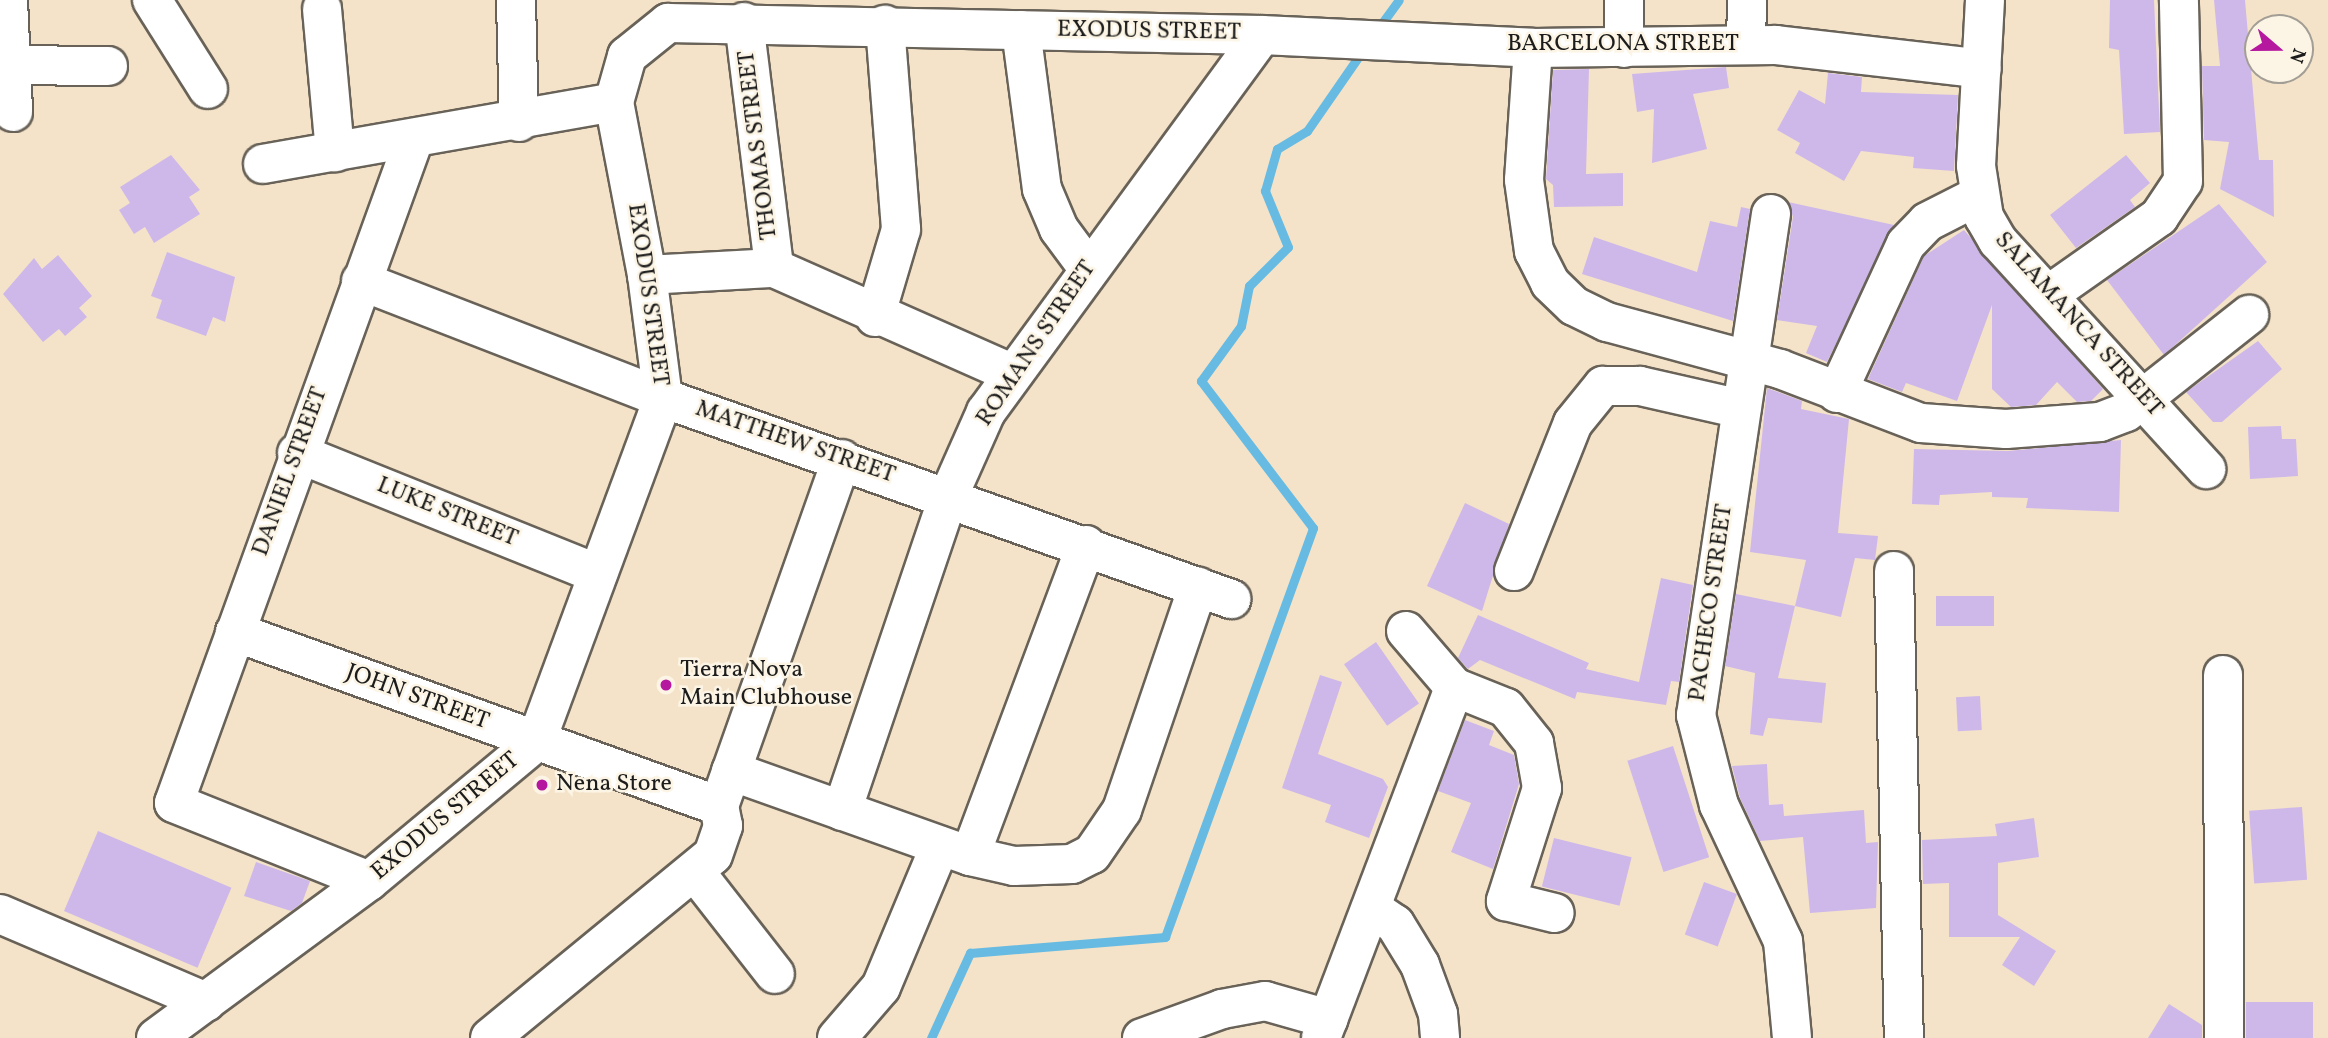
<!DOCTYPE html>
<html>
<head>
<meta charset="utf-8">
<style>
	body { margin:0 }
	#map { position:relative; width:2328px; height:1038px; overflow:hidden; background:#f4e3c8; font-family:Vollkorn,serif }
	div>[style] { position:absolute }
	.stream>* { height:9px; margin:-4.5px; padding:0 4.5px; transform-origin:4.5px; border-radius:4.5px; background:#67bbe3 }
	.building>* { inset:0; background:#ceb8ea; transform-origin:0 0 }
	.roads { filter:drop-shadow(2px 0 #686258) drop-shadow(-2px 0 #686258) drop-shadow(0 2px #686258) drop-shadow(0 -2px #686258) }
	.minor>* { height:38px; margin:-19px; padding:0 19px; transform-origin:19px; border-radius:19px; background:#fff }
	.dots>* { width:19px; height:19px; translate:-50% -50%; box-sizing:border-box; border:4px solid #fcf5e5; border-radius:50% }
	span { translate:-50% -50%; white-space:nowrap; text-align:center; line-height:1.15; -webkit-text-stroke:5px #fcf5e5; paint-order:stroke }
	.street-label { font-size:24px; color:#1c1c1c }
	.poi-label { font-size:24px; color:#1c1c1c }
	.left { translate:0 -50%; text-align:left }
	.north { position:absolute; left:2244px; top:14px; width:70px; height:70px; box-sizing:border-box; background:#fcf5e5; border:2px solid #a29e95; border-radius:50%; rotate:110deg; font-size:19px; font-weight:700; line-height:28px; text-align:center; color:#1c1c1c }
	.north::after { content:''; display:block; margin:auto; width:24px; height:32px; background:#b5179e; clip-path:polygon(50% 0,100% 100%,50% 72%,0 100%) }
</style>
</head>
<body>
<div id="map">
	<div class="stream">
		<i style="left:1377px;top:30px;width:37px;rotate:-54deg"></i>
		<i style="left:931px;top:1038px;width:94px;rotate:-65.4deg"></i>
		<i style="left:970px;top:953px;width:196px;rotate:-4.7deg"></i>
		<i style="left:1165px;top:937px;width:435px;rotate:-70.1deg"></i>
		<i style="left:1313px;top:528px;width:185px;rotate:-127.3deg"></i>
		<i style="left:1201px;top:381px;width:68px;rotate:-54deg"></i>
		<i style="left:1241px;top:326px;width:41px;rotate:-78.7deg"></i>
		<i style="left:1249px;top:286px;width:55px;rotate:-45deg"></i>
		<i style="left:1288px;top:247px;width:61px;rotate:-112.3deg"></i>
		<i style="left:1265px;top:191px;width:44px;rotate:-74.1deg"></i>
		<i style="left:1277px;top:149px;width:35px;rotate:-31deg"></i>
		<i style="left:1307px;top:131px;width:98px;rotate:-55.3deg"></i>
	</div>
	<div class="building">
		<i style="clip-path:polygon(2110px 0,2154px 0,2160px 132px,2124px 134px,2119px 50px,2109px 48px)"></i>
		<i style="clip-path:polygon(2214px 0,2245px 0,2259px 160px,2273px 160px,2274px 217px,2220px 189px,2229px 142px,2204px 140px,2202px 66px,2220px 66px)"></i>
		<i style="clip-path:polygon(1726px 67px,1729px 88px,1693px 94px,1707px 149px,1652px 163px,1654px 109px,1637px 112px,1632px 74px)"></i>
		<i style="clip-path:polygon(1589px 69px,1586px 174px,1623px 173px,1623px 206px,1554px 207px,1553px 185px,1546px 179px,1553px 70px)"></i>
		<i style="clip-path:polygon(1828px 73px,1862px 77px,1861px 92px,1958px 95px,1954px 171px,1913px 168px,1914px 157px,1861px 151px,1844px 181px,1795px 153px,1800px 143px,1777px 130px,1799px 90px,1825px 104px)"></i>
		<i style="clip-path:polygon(171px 155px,200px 190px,189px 197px,200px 214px,154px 243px,145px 227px,134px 234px,119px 210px,130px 203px,120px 187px)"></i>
		<i style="clip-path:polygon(2126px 155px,2150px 183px,2130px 200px,2135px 207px,2076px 248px,2050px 215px)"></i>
		<i style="clip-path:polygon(1788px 202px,1894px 225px,1827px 362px,1806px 353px,1817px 326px,1777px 320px,1793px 217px)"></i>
		<i style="clip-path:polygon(2219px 204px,2267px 262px,2164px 355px,2107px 280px)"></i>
		<i style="clip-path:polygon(1741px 207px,1750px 209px,1733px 321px,1582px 274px,1594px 237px,1697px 272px,1710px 221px,1737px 227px)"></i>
		<i style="clip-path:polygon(1964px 230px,2103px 389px,2091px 401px,2077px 402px,2057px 382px,2036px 405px,2011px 407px,1992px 389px,1992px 305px,1957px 401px,1906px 383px,1902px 392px,1868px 379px,1924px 256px)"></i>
		<i style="clip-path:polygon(167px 252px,235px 277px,225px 322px,213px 317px,206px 336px,156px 318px,162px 300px,151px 296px)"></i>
		<i style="clip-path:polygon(58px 255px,92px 296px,79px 308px,87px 317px,65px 336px,59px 329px,43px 342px,3px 294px,34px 258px,42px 269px)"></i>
		<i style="clip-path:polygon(2258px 341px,2282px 369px,2222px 422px,2213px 422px,2186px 392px)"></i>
		<i style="clip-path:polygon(1767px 388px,1802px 401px,1801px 409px,1849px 419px,1838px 533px,1878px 536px,1875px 560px,1855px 558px,1841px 617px,1795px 606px,1806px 560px,1750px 552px)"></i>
		<i style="clip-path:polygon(2281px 426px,2282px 439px,2296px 439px,2298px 476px,2250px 479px,2248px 427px)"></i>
		<i style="clip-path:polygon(2121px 440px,2119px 512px,2026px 508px,2028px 498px,1992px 497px,1992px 492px,1940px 495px,1939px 505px,1912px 504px,1914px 449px,2008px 451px)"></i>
		<i style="clip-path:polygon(1465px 503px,1509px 524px,1482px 611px,1427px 586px)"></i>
		<i style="clip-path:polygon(1661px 578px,1693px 585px,1679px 682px,1671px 681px,1666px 705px,1577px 692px,1575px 699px,1480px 660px,1468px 669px,1458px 658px,1478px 615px,1589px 663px,1586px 669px,1639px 682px)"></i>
		<i style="clip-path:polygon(1736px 594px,1795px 606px,1778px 678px,1826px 683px,1822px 723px,1768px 718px,1763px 736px,1750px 734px,1755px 673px,1725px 666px)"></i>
		<i style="left:1994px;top:596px;width:30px;height:58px;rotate:90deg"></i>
		<i style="left:1376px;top:642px;width:75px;height:39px;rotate:55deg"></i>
		<i style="clip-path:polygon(1320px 675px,1342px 682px,1318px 754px,1383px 779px,1388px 787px,1369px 838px,1325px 822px,1331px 805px,1282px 788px)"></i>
		<i style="left:1980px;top:696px;width:34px;height:24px;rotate:87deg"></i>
		<i style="clip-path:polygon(1465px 720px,1494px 731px,1489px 745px,1514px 755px,1519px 784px,1493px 869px,1451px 852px,1471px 803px,1438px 791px)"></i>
		<i style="left:1673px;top:746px;width:117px;height:48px;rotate:72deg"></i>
		<i style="clip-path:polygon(1767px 764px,1769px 805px,1783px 804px,1784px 816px,1864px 810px,1866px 843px,1878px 842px,1876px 908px,1810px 913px,1803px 837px,1760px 841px,1740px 798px,1732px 766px)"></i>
		<i style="left:2302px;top:807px;width:73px;height:53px;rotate:86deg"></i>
		<i style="clip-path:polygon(2034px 818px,2039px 857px,1998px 863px,1998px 915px,2056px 951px,2034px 986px,2002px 965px,2020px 937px,1949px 937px,1949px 883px,1923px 884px,1922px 840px,1997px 836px,1995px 824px)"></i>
		<i style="left:98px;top:831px;width:145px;height:87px;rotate:23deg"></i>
		<i style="left:1554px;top:838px;width:80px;height:50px;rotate:14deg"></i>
		<i style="clip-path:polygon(256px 862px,310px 881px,302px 903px,291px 911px,244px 896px)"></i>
		<i style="left:1704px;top:882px;width:35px;height:56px;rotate:20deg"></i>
		<i style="left:2246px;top:1002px;width:67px;height:36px"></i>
		<i style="clip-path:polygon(2169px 1004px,2202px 1025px,2202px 1038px,2148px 1038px)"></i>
	</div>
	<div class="roads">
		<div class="minor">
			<i style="left:8px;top:0;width:112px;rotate:87.4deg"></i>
			<i style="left:152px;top:0;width:105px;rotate:57.8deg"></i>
			<i style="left:516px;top:0;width:122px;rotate:88.6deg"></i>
			<i style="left:1985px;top:0;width:166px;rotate:93.1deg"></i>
			<i style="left:1976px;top:166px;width:52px;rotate:81.1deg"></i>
			<i style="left:1984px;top:217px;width:28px;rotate:60deg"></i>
			<i style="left:1998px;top:241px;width:309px;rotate:47.6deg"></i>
			<i style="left:322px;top:9px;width:144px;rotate:84.8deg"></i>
			<i style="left:744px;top:22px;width:248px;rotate:83deg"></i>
			<i style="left:1021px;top:30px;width:160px;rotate:82.5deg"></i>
			<i style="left:1042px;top:189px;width:43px;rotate:67deg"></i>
			<i style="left:1059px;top:229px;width:47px;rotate:53.6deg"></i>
			<i style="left:1746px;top:44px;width:44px;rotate:-88.7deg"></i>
			<i style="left:1533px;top:48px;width:132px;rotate:93.9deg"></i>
			<i style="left:1524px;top:180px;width:72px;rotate:82deg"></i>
			<i style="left:1534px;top:251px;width:36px;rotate:63deg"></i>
			<i style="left:1550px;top:283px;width:33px;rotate:44deg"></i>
			<i style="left:1574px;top:306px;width:37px;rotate:26deg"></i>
			<i style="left:1607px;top:322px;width:179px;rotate:15.2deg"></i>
			<i style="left:1780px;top:369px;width:151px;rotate:21deg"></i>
			<i style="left:1921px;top:423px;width:85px;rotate:4deg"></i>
			<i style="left:2006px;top:429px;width:94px;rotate:-4.3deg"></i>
			<i style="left:2100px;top:422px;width:28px;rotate:-21deg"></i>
			<i style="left:2126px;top:412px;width:157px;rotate:-38.3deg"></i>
			<i style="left:1624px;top:48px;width:48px;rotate:-90deg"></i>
			<i style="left:9px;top:65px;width:99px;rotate:0.6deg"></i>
			<i style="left:263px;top:164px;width:356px;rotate:-10deg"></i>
			<i style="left:1771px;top:214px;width:507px;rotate:98.51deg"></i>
			<i style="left:1696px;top:715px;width:93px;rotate:75.7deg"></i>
			<i style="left:1719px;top:805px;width:150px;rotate:64.8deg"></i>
			<i style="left:1783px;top:941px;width:97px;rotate:84.7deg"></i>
			<i style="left:647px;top:275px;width:127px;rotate:-3.2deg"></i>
			<i style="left:774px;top:268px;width:259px;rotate:23.9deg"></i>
			<i style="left:361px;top:281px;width:324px;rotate:21.2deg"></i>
			<i style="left:663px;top:398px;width:603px;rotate:19.49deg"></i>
			<i style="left:2048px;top:295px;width:136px;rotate:-35.1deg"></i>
			<i style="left:2159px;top:217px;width:43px;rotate:-56.3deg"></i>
			<i style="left:2183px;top:181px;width:181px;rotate:-91.3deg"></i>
			<i style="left:875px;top:317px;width:92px;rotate:-73.5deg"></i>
			<i style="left:901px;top:229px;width:205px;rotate:-94.5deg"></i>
			<i style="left:1837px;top:393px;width:164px;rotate:-65.2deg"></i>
			<i style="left:1906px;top:244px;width:30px;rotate:-46deg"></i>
			<i style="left:1927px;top:222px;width:57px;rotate:-27deg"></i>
			<i style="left:297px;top:453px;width:324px;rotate:21.9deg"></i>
			<i style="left:1514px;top:571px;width:159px;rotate:-68.3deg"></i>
			<i style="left:1573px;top:423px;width:48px;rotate:-51deg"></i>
			<i style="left:1603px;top:386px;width:37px"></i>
			<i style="left:1640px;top:386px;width:104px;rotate:12.8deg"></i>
			<i style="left:1894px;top:571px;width:467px;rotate:88.8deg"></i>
			<i style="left:1406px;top:631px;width:74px;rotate:49.4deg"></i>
			<i style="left:1454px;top:687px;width:56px;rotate:22deg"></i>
			<i style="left:1506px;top:708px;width:45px;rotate:51.3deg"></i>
			<i style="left:1534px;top:743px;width:46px;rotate:79.9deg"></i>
			<i style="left:1542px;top:788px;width:119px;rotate:107.7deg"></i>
			<i style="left:1506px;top:901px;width:50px;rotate:13.8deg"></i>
			<i style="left:235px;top:632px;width:514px;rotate:19.77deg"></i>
			<i style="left:2223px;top:675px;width:363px;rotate:89.8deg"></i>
			<i style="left:731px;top:771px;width:254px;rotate:19.6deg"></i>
			<i style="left:970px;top:856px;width:45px;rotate:12.8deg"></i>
			<i style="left:1014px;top:866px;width:58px;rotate:-2deg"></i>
			<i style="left:1072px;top:864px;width:22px;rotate:-27deg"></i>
			<i style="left:1092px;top:854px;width:53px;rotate:-55.7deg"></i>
			<i style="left:1122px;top:810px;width:236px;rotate:-71.2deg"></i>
			<i style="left:842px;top:811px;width:334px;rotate:-71.3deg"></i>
			<i style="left:949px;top:495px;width:91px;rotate:-66deg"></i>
			<i style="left:986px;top:412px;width:467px;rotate:-53.8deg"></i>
			<i style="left:970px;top:856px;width:332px;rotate:-69.5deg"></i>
			<i style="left:696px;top:873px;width:128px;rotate:52deg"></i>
			<i style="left:369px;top:881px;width:210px;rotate:-158.2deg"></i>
			<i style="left:174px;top:803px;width:703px;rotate:-70.12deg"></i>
			<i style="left:1371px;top:908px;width:29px;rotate:34deg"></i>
			<i style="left:1395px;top:924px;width:48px;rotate:58.6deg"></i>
			<i style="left:1420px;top:965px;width:52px;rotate:69.8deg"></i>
			<i style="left:1438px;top:1014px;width:24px;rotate:85deg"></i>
			<i style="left:0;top:914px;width:224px;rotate:23.1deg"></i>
			<i style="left:156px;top:1038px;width:265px;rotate:-36.4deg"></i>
			<i style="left:369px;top:881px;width:217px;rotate:-39.8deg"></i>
			<i style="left:536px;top:742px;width:367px;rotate:-69.7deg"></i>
			<i style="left:663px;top:398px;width:124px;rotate:-97.4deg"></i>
			<i style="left:647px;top:275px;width:176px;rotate:-100.8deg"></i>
			<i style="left:614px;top:102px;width:48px;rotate:-74.2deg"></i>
			<i style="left:627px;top:56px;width:53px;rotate:-38.8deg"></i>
			<i style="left:668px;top:23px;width:594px;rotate:1.16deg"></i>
			<i style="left:1262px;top:35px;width:271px;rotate:2.7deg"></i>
			<i style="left:1533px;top:48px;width:243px;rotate:-0.7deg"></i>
			<i style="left:1776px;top:45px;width:207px;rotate:6.6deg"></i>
			<i style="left:490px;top:1038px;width:288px;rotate:-39.4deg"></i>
			<i style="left:713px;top:855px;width:31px;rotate:-71deg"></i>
			<i style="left:723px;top:826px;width:20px;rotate:-101deg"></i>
			<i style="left:719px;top:806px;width:368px;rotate:-70.5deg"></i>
			<i style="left:837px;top:1038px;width:67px;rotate:-49.2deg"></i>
			<i style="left:881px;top:987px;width:153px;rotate:-67.3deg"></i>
			<i style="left:1142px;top:1038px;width:85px;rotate:-19.9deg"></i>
			<i style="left:1222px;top:1009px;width:44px;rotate:-10.5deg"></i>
			<i style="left:1265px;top:1001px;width:66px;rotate:15.9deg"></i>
			<i style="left:1321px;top:1038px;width:375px;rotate:-69.2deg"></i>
		</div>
	</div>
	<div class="dots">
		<i style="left:666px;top:685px;background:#b5179e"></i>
		<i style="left:542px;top:785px;background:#b5179e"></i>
	</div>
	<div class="street-label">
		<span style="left:1149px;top:32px;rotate:1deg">EXODUS STREET</span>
		<span style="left:1623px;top:45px">BARCELONA STREET</span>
		<span style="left:759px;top:145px;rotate:-97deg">THOMAS STREET</span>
		<span style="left:647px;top:295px;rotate:82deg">EXODUS STREET</span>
		<span style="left:2078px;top:325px;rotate:48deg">SALAMANCA STREET</span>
		<span style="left:1037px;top:344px;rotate:-56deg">ROMANS STREET</span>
		<span style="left:795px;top:443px;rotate:19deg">MATTHEW STREET</span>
		<span style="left:291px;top:472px;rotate:-70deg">DANIEL STREET</span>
		<span style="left:447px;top:513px;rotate:22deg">LUKE STREET</span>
		<span style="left:1712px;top:603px;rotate:-82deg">PACHECO STREET</span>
		<span style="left:417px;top:698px;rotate:20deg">JOHN STREET</span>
		<span style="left:446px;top:817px;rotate:-40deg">EXODUS STREET</span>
	</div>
	<div class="poi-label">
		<span class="left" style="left:680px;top:685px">Tierra Nova<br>Main Clubhouse</span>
		<span class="left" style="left:556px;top:785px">Nena Store</span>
	</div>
	<div class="north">N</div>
</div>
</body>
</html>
